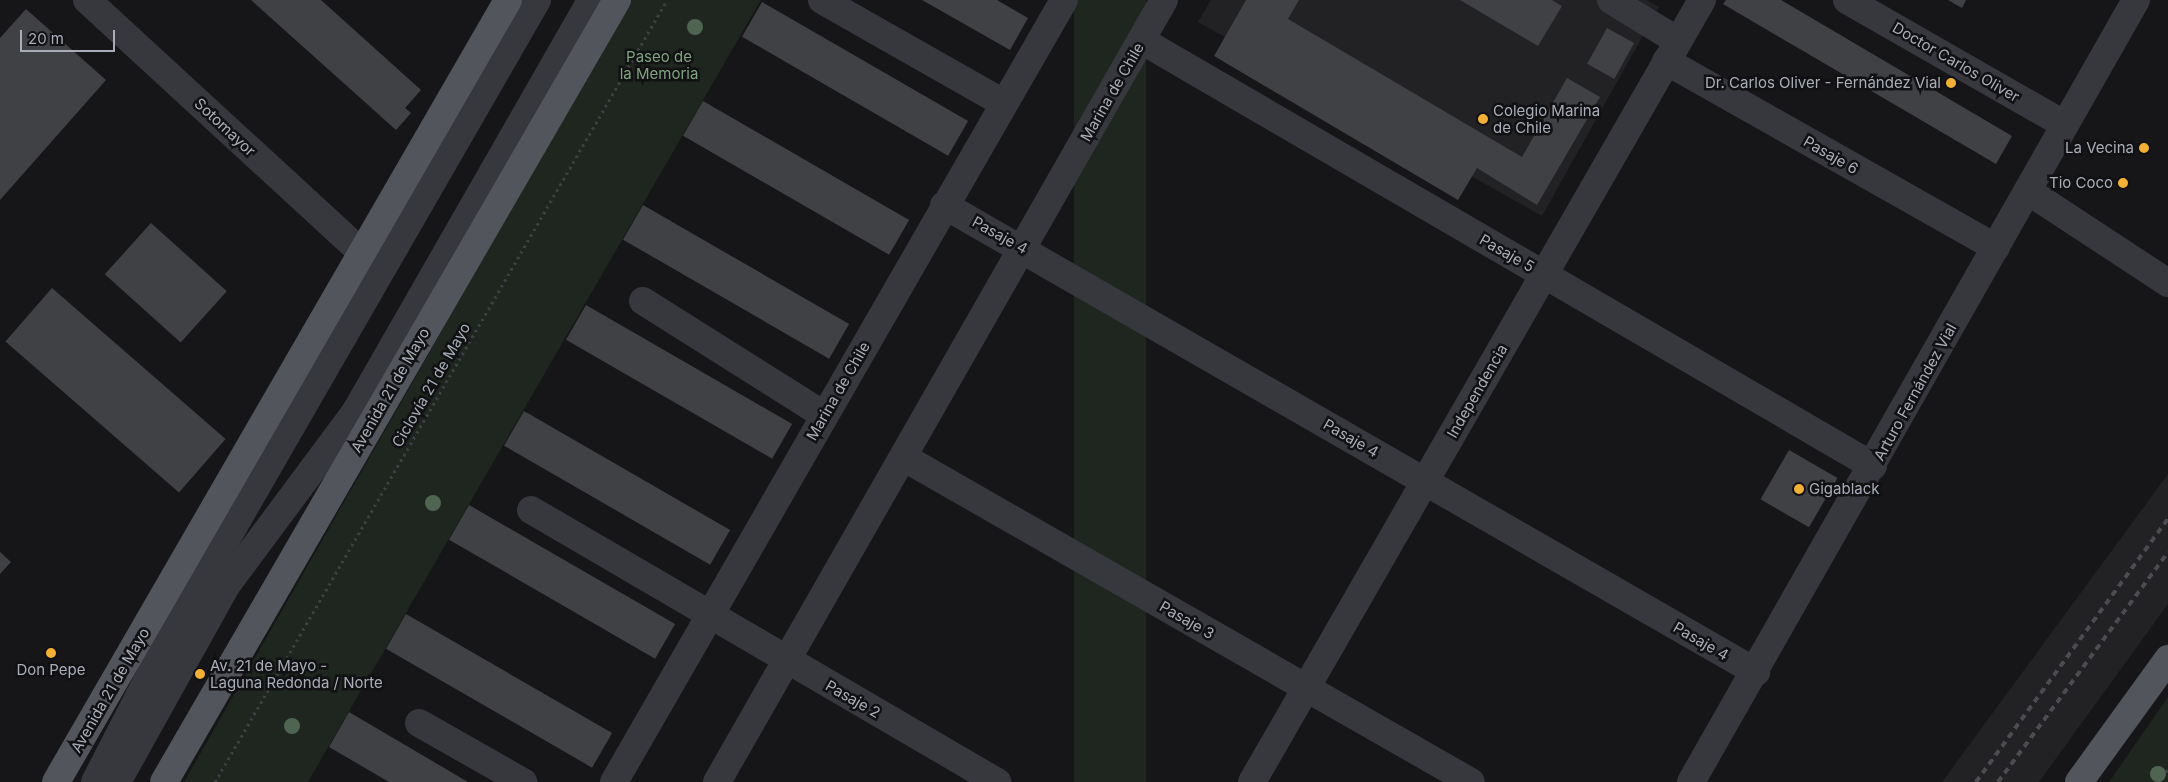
<!DOCTYPE html>
<html>
<head>
<meta charset="utf-8">
<style>
	body { margin:0 }
	#map { position:relative; width:2168px; height:782px; overflow:hidden; background:#161618; font-family:Inter,sans-serif }
	div>[style] { position:absolute }
	.built>* { inset:0; background:#222225 }
	.green>* { inset:0; background:#1e261f; transform-origin:0 0 }
	.building>* { inset:0; background:#404145; transform-origin:0 0 }
	.path>* { height:3px; margin-top:-1.5px; transform-origin:0; background:repeating-linear-gradient(90deg,#3d3f44 0 2.5px,transparent 0 6.5px) }
	.minor>* { height:28px; margin:-14px; padding:0 14px; transform-origin:14px; border-radius:14px; background:#37383d }
	.major>* { height:28px; margin:-14px; padding:0 14px; transform-origin:14px; border-radius:14px; background:#53555c }
	.rail>* { height:4px; margin-top:-2px; transform-origin:0; background:repeating-linear-gradient(90deg,#4a4c52 0 6px,transparent 0 11px) }
	.trees>* { width:16px; height:16px; margin:-8px; border-radius:50%; background:#506452 }
	.dots>* { width:14px; height:14px; translate:-50% -50%; box-sizing:border-box; border:2px solid #111113; border-radius:50% }
	span { translate:-50% -50%; white-space:nowrap; text-align:center; line-height:1.15; -webkit-text-stroke:5px #111113; paint-order:stroke }
	.park-label { font-size:15px; color:#7fa381 }
	.street-label { font-size:15px; color:#a8adb8 }
	.poi-label { font-size:15px; color:#a8adb8 }
	.right { translate:-100% -50%; text-align:right }
	.left { translate:0 -50%; text-align:left }
	.scale { position:absolute; left:20px; top:30px; width:95px; height:22px; box-sizing:border-box; border:2px solid #a8adb8; border-top:0; padding-left:6px; font-size:15px; line-height:18px; white-space:nowrap; color:#a8adb8; -webkit-text-stroke:4px #111113; paint-order:stroke }
</style>
</head>
<body>
<div id="map">
	<div class="built">
		<i style="clip-path:polygon(1211px 0,1647px 0,1659px 7px,1542px 216px,1198px 22px)"></i>
		<i style="clip-path:polygon(2168px 474px,2168px 604px,2039px 782px,1942px 782px)"></i>
	</div>
	<div class="green">
		<i style="clip-path:polygon(631px 0,761px 0,308px 782px,184px 782px)"></i>
		<i style="left:1074px;top:0;width:72px;height:901px"></i>
		<i style="clip-path:polygon(2168px 697px,2168px 782px,2109px 782px)"></i>
	</div>
	<div class="building">
		<i style="clip-path:polygon(251px 0,321px 0,421px 90px,405px 108px,411px 113px,396px 130px)"></i>
		<i style="clip-path:polygon(922px 0,997px 0,1028px 18px,1010px 50px)"></i>
		<i style="clip-path:polygon(1246px 0,1299px 0,1288px 19px,1522px 157px,1567px 78px,1600px 97px,1537px 205px,1477px 168px,1458px 200px,1214px 56px)"></i>
		<i style="clip-path:polygon(1460px 0,1552px 0,1562px 6px,1538px 46px)"></i>
		<i style="clip-path:polygon(1726px 0,1781px 0,2012px 136px,1996px 164px,1723px 4px)"></i>
		<i style="clip-path:polygon(1948px 0,1966px 0,1962px 8px)"></i>
		<i style="left:762px;top:2px;width:238px;height:40px;rotate:30deg"></i>
		<i style="clip-path:polygon(26px 9px,106px 80px,0 200px,0 38px)"></i>
		<i style="left:1607px;top:28px;width:31px;height:41px;rotate:29deg"></i>
		<i style="left:703px;top:101px;width:238px;height:40px;rotate:30deg"></i>
		<i style="left:643px;top:205px;width:238px;height:40px;rotate:30deg"></i>
		<i style="left:151px;top:223px;width:102px;height:69px;rotate:42deg"></i>
		<i style="left:52px;top:288px;width:230px;height:71px;rotate:41deg"></i>
		<i style="left:586px;top:305px;width:238px;height:40px;rotate:30deg"></i>
		<i style="left:524px;top:411px;width:238px;height:40px;rotate:30deg"></i>
		<i style="left:1789px;top:450px;width:56px;height:57px;rotate:30deg"></i>
		<i style="left:469px;top:505px;width:238px;height:40px;rotate:30deg"></i>
		<i style="clip-path:polygon(0 552px,11px 562px,0 574px)"></i>
		<i style="left:406px;top:614px;width:238px;height:40px;rotate:30deg"></i>
		<i style="clip-path:polygon(349px 712px,468px 782px,389px 782px,329px 747px)"></i>
	</div>
	<div class="path">
		<i style="left:215px;top:782px;width:903px;rotate:-59.97deg"></i>
		<i style="left:2158px;top:782px;width:16px;rotate:-52deg"></i>
	</div>
	<div class="minor">
		<i style="left:87px;top:0;width:375px;rotate:42.6deg"></i>
		<i style="left:822px;top:0;width:208px;rotate:29.6deg"></i>
		<i style="left:1611px;top:0;width:79px;rotate:31.5deg"></i>
		<i style="left:1847px;top:0;width:251px;rotate:29.8deg"></i>
		<i style="left:1141px;top:40px;width:847px;rotate:30.2deg"></i>
		<i style="left:1666px;top:61px;width:379px;rotate:29.5deg"></i>
		<i style="left:2028px;top:191px;width:168px;rotate:33.3deg"></i>
		<i style="left:944px;top:205px;width:937px;rotate:29.9deg"></i>
		<i style="left:643px;top:301px;width:214px;rotate:32.2deg"></i>
		<i style="left:903px;top:457px;width:654px;rotate:29.78deg"></i>
		<i style="left:531px;top:510px;width:540px;rotate:30.27deg"></i>
		<i style="left:419px;top:723px;width:120px;rotate:29.6deg"></i>
		<i style="left:95px;top:782px;width:157px;rotate:-62.8deg"></i>
		<i style="left:167px;top:642px;width:741px;rotate:-60.04deg"></i>
		<i style="left:117px;top:782px;width:224px;rotate:-60.9deg"></i>
		<i style="left:226px;top:586px;width:218px;rotate:-53.4deg"></i>
		<i style="left:356px;top:411px;width:473px;rotate:-60.2deg"></i>
		<i style="left:614px;top:782px;width:902px;rotate:-60.08deg"></i>
		<i style="left:717px;top:782px;width:901px;rotate:-60.25deg"></i>
		<i style="left:1252px;top:782px;width:902px;rotate:-60.08deg"></i>
		<i style="left:1691px;top:782px;width:900px;rotate:-60.36deg"></i>
	</div>
	<div class="major">
		<i style="left:56px;top:782px;width:903px;rotate:-59.97deg"></i>
		<i style="left:164px;top:782px;width:904px;rotate:-59.92deg"></i>
		<i style="left:2079px;top:782px;width:152px;rotate:-54.1deg"></i>
	</div>
	<div class="rail">
		<i style="left:1976px;top:782px;width:326px;rotate:-53.9deg"></i>
		<i style="left:1998px;top:782px;width:286px;rotate:-53.5deg"></i>
	</div>
	<div class="trees">
		<i style="left:695px;top:27px"></i>
		<i style="left:433px;top:503px"></i>
		<i style="left:292px;top:726px"></i>
		<i style="left:2158px;top:774px"></i>
	</div>
	<div class="dots">
		<i style="left:1951px;top:83px;background:#f2b134"></i>
		<i style="left:1483px;top:119px;background:#f2b134"></i>
		<i style="left:2144px;top:148px;background:#f2b134"></i>
		<i style="left:2123px;top:183px;background:#f2b134"></i>
		<i style="left:1799px;top:489px;background:#f2b134"></i>
		<i style="left:51px;top:653px;background:#f2b134"></i>
		<i style="left:200px;top:674px;background:#f2b134"></i>
	</div>
	<div class="park-label">
		<span style="left:659px;top:65px">Paseo de<br>la Memoria</span>
	</div>
	<div class="street-label">
		<span style="left:1956px;top:62px;rotate:30deg">Doctor Carlos Oliver</span>
		<span style="left:1112px;top:92px;rotate:-60deg">Marina de Chile</span>
		<span style="left:225px;top:127px;rotate:43deg">Sotomayor</span>
		<span style="left:1831px;top:155px;rotate:30deg">Pasaje 6</span>
		<span style="left:1000px;top:235px;rotate:29deg">Pasaje 4</span>
		<span style="left:1507px;top:253px;rotate:30deg">Pasaje 5</span>
		<span style="left:431px;top:385px;rotate:-60deg">Ciclovía 21 de Mayo</span>
		<span style="left:390px;top:390px;rotate:-60deg">Avenida 21 de Mayo</span>
		<span style="left:838px;top:391px;rotate:-60deg">Marina de Chile</span>
		<span style="left:1477px;top:391px;rotate:-60deg">Independencia</span>
		<span style="left:1915px;top:392px;rotate:-61deg">Arturo Fernández Vial</span>
		<span style="left:1351px;top:438px;rotate:30deg">Pasaje 4</span>
		<span style="left:1187px;top:620px;rotate:30deg">Pasaje 3</span>
		<span style="left:1701px;top:641px;rotate:30deg">Pasaje 4</span>
		<span style="left:110px;top:690px;rotate:-60deg">Avenida 21 de Mayo</span>
		<span style="left:853px;top:699px;rotate:30deg">Pasaje 2</span>
	</div>
	<div class="poi-label">
		<span class="right" style="left:1941px;top:83px">Dr. Carlos Oliver - Fernández Vial</span>
		<span class="left" style="left:1493px;top:119px">Colegio Marina<br>de Chile</span>
		<span class="right" style="left:2134px;top:148px">La Vecina</span>
		<span class="right" style="left:2113px;top:183px">Tio Coco</span>
		<span class="left" style="left:1809px;top:489px">Gigablack</span>
		<span class="left" style="left:210px;top:674px">Av. 21 de Mayo -<br>Laguna Redonda / Norte</span>
		<span style="left:51px;top:670px">Don Pepe</span>
	</div>
	<div class="scale">20 m</div>
</div>
</body>
</html>
